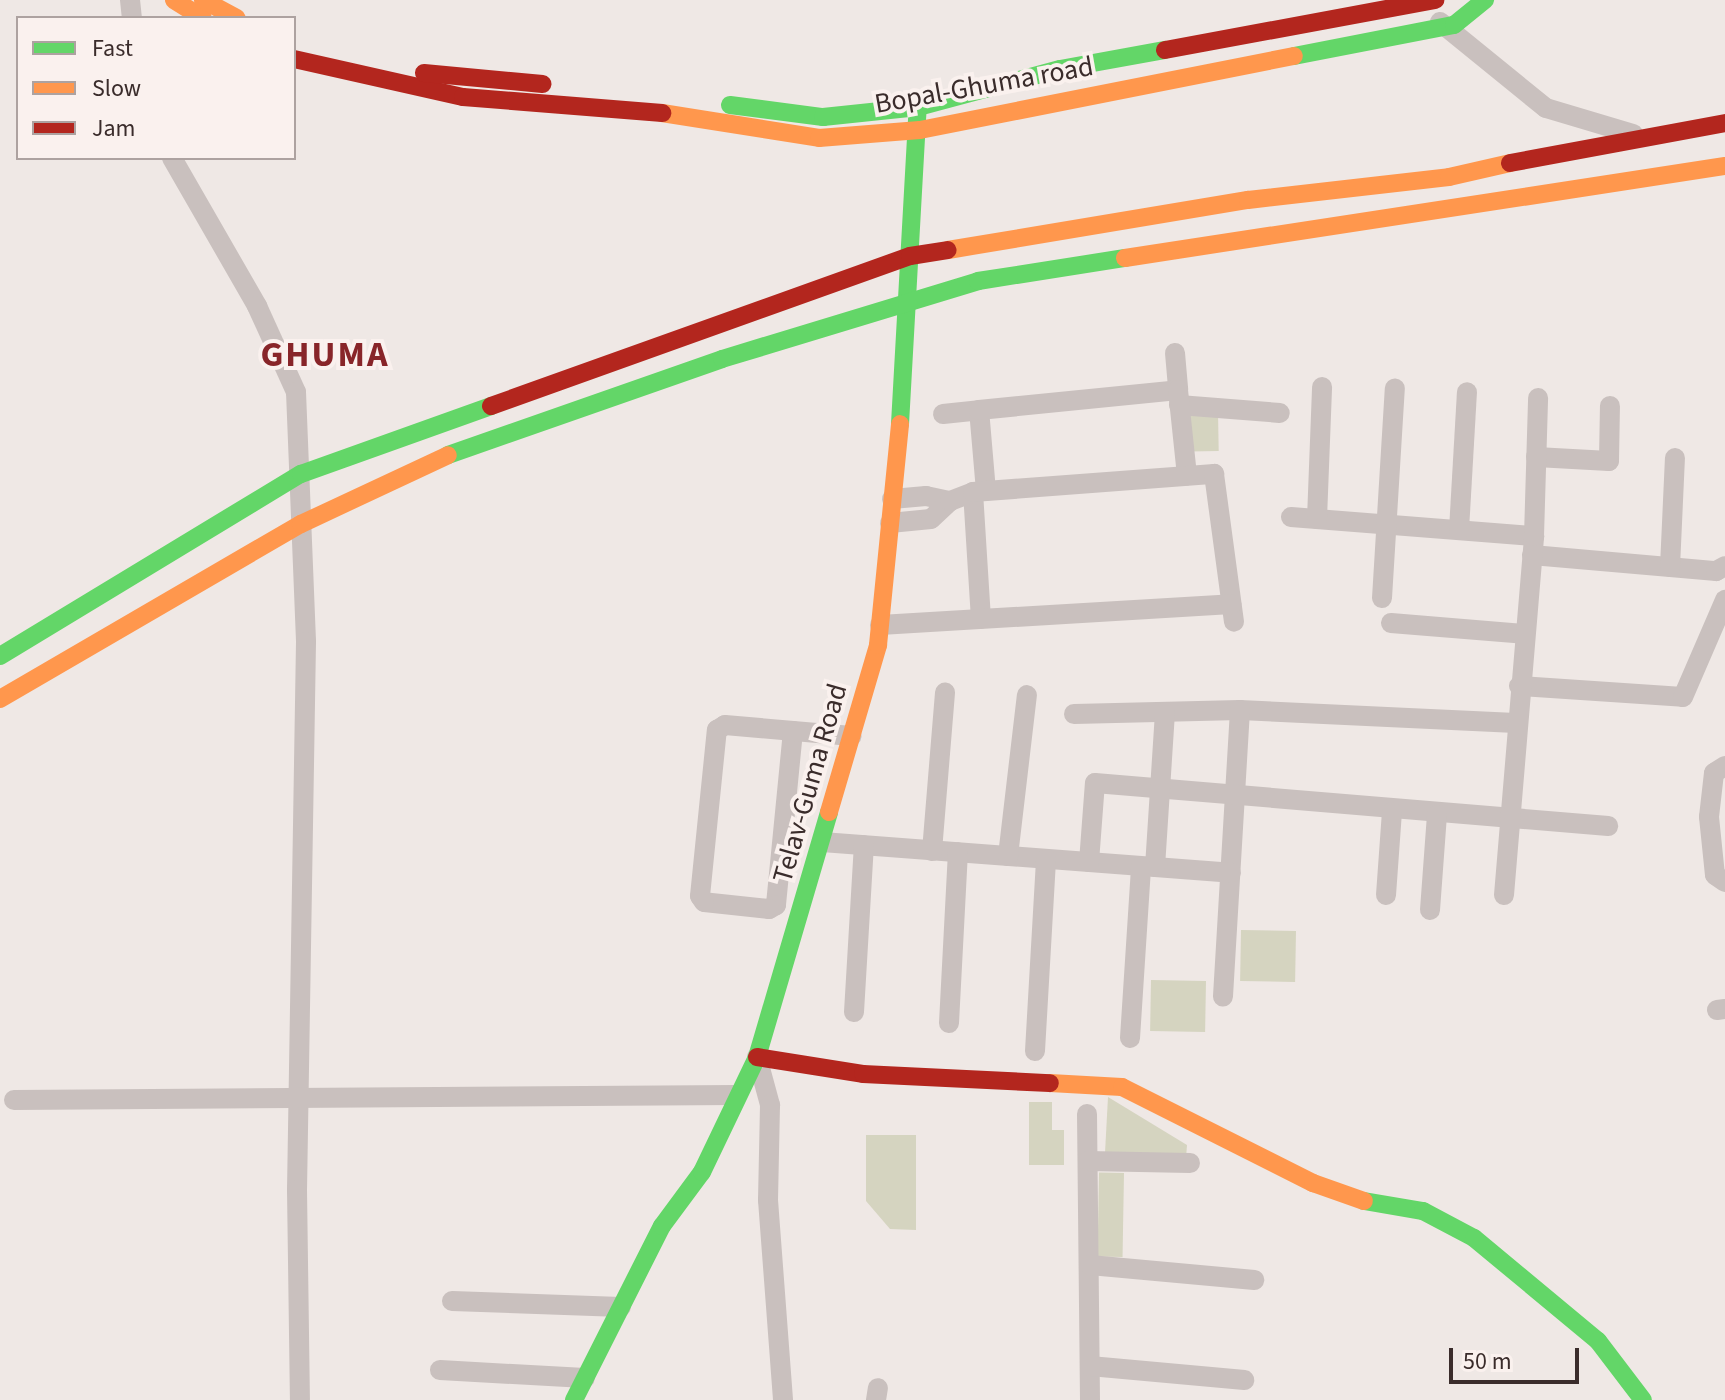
<!DOCTYPE html>
<html>
<head>
<meta charset="utf-8">
<style>
	body { margin:0 }
	#map { position:relative; width:1725px; height:1400px; overflow:hidden; background:#efe8e5; font-family:"Source Sans 3",sans-serif }
	div>[style] { position:absolute }
	.green>* { inset:0; background:#d5d4c0; transform-origin:0 0 }
	.street>* { height:20px; margin:-10px; padding:0 10px; transform-origin:10px; border-radius:10px; background:#c9c0be }
	.fast>* { height:18px; margin:-9px; padding:0 9px; transform-origin:9px; border-radius:9px; background:#63d668 }
	.slow>* { height:18px; margin:-9px; padding:0 9px; transform-origin:9px; border-radius:9px; background:#ff974d }
	.jam>* { height:18px; margin:-9px; padding:0 9px; transform-origin:9px; border-radius:9px; background:#b3261e }
	span { translate:-50% -50%; white-space:nowrap; text-align:center; line-height:1.15; -webkit-text-stroke:8px #faf1ee; paint-order:stroke }
	.street-label { font-size:28px; color:#3a2c2b }
	.district-label { font-size:36px; color:#882529; font-weight:700; letter-spacing:2px }
	.legend { position:absolute; left:16px; top:16px; width:280px; height:144px; box-sizing:border-box; background:#faf1ee; border:2px solid #ada2a0; margin:0; padding:10px 14px; list-style:none; font-size:24px; color:#3a2c2b }
	.legend li { display:flex; align-items:center; gap:16px; height:40px }
	.legend b { width:40px; border:2px solid #ada2a0 }
	.scale { position:absolute; left:1449px; top:1348px; width:130px; height:36px; box-sizing:border-box; border:4px solid #3a2c2b; border-top:0; padding-left:10px; font-size:24px; line-height:28px; white-space:nowrap; color:#3a2c2b; -webkit-text-stroke:6px #faf1ee; paint-order:stroke }
</style>
</head>
<body>
<div id="map">
	<div class="green">
		<i style="left:1218px;top:411px;width:40px;height:29px;rotate:89deg"></i>
		<i style="left:1241px;top:930px;width:55px;height:51px;rotate:1deg"></i>
		<i style="left:1151px;top:980px;width:55px;height:51px;rotate:1deg"></i>
		<i style="clip-path:polygon(1108px 1097px,1187px 1145px,1186px 1158px,1105px 1153px)"></i>
		<i style="clip-path:polygon(1029px 1102px,1052px 1102px,1052px 1130px,1064px 1130px,1064px 1165px,1029px 1165px)"></i>
		<i style="clip-path:polygon(866px 1135px,916px 1135px,916px 1230px,890px 1229px,866px 1201px)"></i>
		<i style="left:1124px;top:1173px;width:84px;height:25px;rotate:91deg"></i>
	</div>
	<div class="street">
		<i style="left:130px;top:0;width:18px;rotate:84deg"></i>
		<i style="left:1440px;top:22px;width:136px;rotate:39.1deg"></i>
		<i style="left:1546px;top:108px;width:91px;rotate:16.6deg"></i>
		<i style="left:172px;top:158px;width:171px;rotate:60.1deg"></i>
		<i style="left:257px;top:306px;width:94px;rotate:65.6deg"></i>
		<i style="left:296px;top:392px;width:250px;rotate:87.7deg"></i>
		<i style="left:306px;top:642px;width:548px;rotate:90.94deg"></i>
		<i style="left:297px;top:1190px;width:210px;rotate:89.2deg"></i>
		<i style="left:1175px;top:353px;width:37px;rotate:85deg"></i>
		<i style="left:1179px;top:405px;width:101px;rotate:4.5deg"></i>
		<i style="left:943px;top:414px;width:36px;rotate:-6deg"></i>
		<i style="left:1536px;top:457px;width:73px;rotate:3.1deg"></i>
		<i style="left:1609px;top:461px;width:55px;rotate:-89deg"></i>
		<i style="left:986px;top:491px;width:81px;rotate:-94.9deg"></i>
		<i style="left:979px;top:410px;width:200px;rotate:-5.7deg"></i>
		<i style="left:1178px;top:390px;width:86px;rotate:84deg"></i>
		<i style="left:973px;top:492px;width:127px;rotate:86.4deg"></i>
		<i style="left:892px;top:499px;width:34px;rotate:-5deg"></i>
		<i style="left:926px;top:496px;width:25px;rotate:12deg"></i>
		<i style="left:1291px;top:517px;width:244px;rotate:4.5deg"></i>
		<i style="left:1317px;top:519px;width:132px;rotate:-87.8deg"></i>
		<i style="left:890px;top:523px;width:41px;rotate:-5.6deg"></i>
		<i style="left:931px;top:519px;width:26px;rotate:-43deg"></i>
		<i style="left:950px;top:501px;width:25px;rotate:-21deg"></i>
		<i style="left:973px;top:492px;width:242px;rotate:-4.3deg"></i>
		<i style="left:1214px;top:474px;width:149px;rotate:82.3deg"></i>
		<i style="left:1459px;top:530px;width:138px;rotate:-86.7deg"></i>
		<i style="left:1532px;top:555px;width:185px;rotate:5deg"></i>
		<i style="left:1716px;top:571px;width:10px;rotate:-29deg"></i>
		<i style="left:1670px;top:567px;width:109px;rotate:-87.4deg"></i>
		<i style="left:1382px;top:598px;width:210px;rotate:-86.5deg"></i>
		<i style="left:1391px;top:623px;width:133px;rotate:4.7deg"></i>
		<i style="left:880px;top:625px;width:352px;rotate:-3.4deg"></i>
		<i style="left:1519px;top:686px;width:164px;rotate:3.8deg"></i>
		<i style="left:1683px;top:697px;width:106px;rotate:-66.6deg"></i>
		<i style="left:1240px;top:710px;width:276px;rotate:2.7deg"></i>
		<i style="left:1074px;top:714px;width:166px;rotate:-1.4deg"></i>
		<i style="left:1240px;top:710px;width:287px;rotate:93.4deg"></i>
		<i style="left:793px;top:731px;width:175px;rotate:95.6deg"></i>
		<i style="left:776px;top:905px;width:8px;rotate:150deg"></i>
		<i style="left:769px;top:909px;width:65px;rotate:-173.9deg"></i>
		<i style="left:704px;top:902px;width:7px;rotate:-124deg"></i>
		<i style="left:700px;top:896px;width:167px;rotate:-84.2deg"></i>
		<i style="left:717px;top:730px;width:9px;rotate:-32deg"></i>
		<i style="left:725px;top:725px;width:127px;rotate:5deg"></i>
		<i style="left:1725px;top:766px;width:13px;rotate:148deg"></i>
		<i style="left:1714px;top:773px;width:44px;rotate:96.5deg"></i>
		<i style="left:1709px;top:817px;width:58px;rotate:84.1deg"></i>
		<i style="left:1715px;top:875px;width:12px;rotate:35deg"></i>
		<i style="left:822px;top:842px;width:410px;rotate:4.3deg"></i>
		<i style="left:932px;top:851px;width:159px;rotate:-85.3deg"></i>
		<i style="left:1008px;top:856px;width:162px;rotate:-83.3deg"></i>
		<i style="left:1089px;top:862px;width:79px;rotate:-85.7deg"></i>
		<i style="left:1095px;top:783px;width:515px;rotate:4.79deg"></i>
		<i style="left:1155px;top:867px;width:155px;rotate:-86.3deg"></i>
		<i style="left:1386px;top:895px;width:83px;rotate:-85.9deg"></i>
		<i style="left:1504px;top:895px;width:360px;rotate:-85.2deg"></i>
		<i style="left:1534px;top:536px;width:138px;rotate:-88.3deg"></i>
		<i style="left:1430px;top:910px;width:95px;rotate:-85.8deg"></i>
		<i style="left:1717px;top:1010px;width:8px;rotate:-7deg"></i>
		<i style="left:854px;top:1012px;width:167px;rotate:-86.6deg"></i>
		<i style="left:949px;top:1023px;width:171px;rotate:-87deg"></i>
		<i style="left:1130px;top:1038px;width:172px;rotate:-86.3deg"></i>
		<i style="left:1035px;top:1051px;width:192px;rotate:-86.7deg"></i>
		<i style="left:757px;top:1057px;width:50px;rotate:74.8deg"></i>
		<i style="left:770px;top:1105px;width:95px;rotate:91.2deg"></i>
		<i style="left:768px;top:1200px;width:201px;rotate:85.7deg"></i>
		<i style="left:14px;top:1100px;width:722px;rotate:-0.4deg"></i>
		<i style="left:1087px;top:1114px;width:286px;rotate:89.4deg"></i>
		<i style="left:1088px;top:1161px;width:102px;rotate:1.1deg"></i>
		<i style="left:1090px;top:1265px;width:165px;rotate:5.2deg"></i>
		<i style="left:452px;top:1301px;width:169px;rotate:2deg"></i>
		<i style="left:1090px;top:1366px;width:155px;rotate:5.2deg"></i>
		<i style="left:440px;top:1370px;width:145px;rotate:3.2deg"></i>
		<i style="left:876px;top:1400px;width:12px;rotate:-81deg"></i>
	</div>
	<div class="fast">
		<i style="left:1294px;top:56px;width:163px;rotate:-11deg"></i>
		<i style="left:1454px;top:25px;width:40px;rotate:-39deg"></i>
		<i style="left:730px;top:105px;width:94px;rotate:7.4deg"></i>
		<i style="left:823px;top:117px;width:96px;rotate:-6deg"></i>
		<i style="left:918px;top:107px;width:147px;rotate:-15deg"></i>
		<i style="left:1060px;top:69px;width:107px;rotate:-10.3deg"></i>
		<i style="left:900px;top:424px;width:318px;rotate:-86.8deg"></i>
		<i style="left:448px;top:455px;width:290px;rotate:-19.3deg"></i>
		<i style="left:722px;top:359px;width:268px;rotate:-16.9deg"></i>
		<i style="left:978px;top:281px;width:149px;rotate:-8.9deg"></i>
		<i style="left:0;top:656px;width:352px;rotate:-31.2deg"></i>
		<i style="left:301px;top:474px;width:202px;rotate:-19.7deg"></i>
		<i style="left:1364px;top:1201px;width:60px;rotate:9.6deg"></i>
		<i style="left:1423px;top:1211px;width:58px;rotate:27.9deg"></i>
		<i style="left:1474px;top:1238px;width:161px;rotate:39.7deg"></i>
		<i style="left:1598px;top:1341px;width:74px;rotate:52.7deg"></i>
		<i style="left:574px;top:1400px;width:195px;rotate:-63.2deg"></i>
		<i style="left:662px;top:1226px;width:67px;rotate:-53.5deg"></i>
		<i style="left:702px;top:1172px;width:127px;rotate:-64.4deg"></i>
		<i style="left:757px;top:1057px;width:255px;rotate:-73.6deg"></i>
	</div>
	<div class="slow">
		<i style="left:174px;top:0;width:34px;rotate:32deg"></i>
		<i style="left:203px;top:0;width:38px;rotate:28deg"></i>
		<i style="left:662px;top:113px;width:159px;rotate:9deg"></i>
		<i style="left:819px;top:138px;width:101px;rotate:-4.5deg"></i>
		<i style="left:920px;top:130px;width:381px;rotate:-11.2deg"></i>
		<i style="left:948px;top:250px;width:304px;rotate:-9.5deg"></i>
		<i style="left:1248px;top:200px;width:202px;rotate:-6.5deg"></i>
		<i style="left:1449px;top:177px;width:63px;rotate:-12.9deg"></i>
		<i style="left:1125px;top:258px;width:607px;rotate:-8.72deg"></i>
		<i style="left:0;top:699px;width:348px;rotate:-30.2deg"></i>
		<i style="left:301px;top:524px;width:162px;rotate:-25.1deg"></i>
		<i style="left:829px;top:812px;width:174px;rotate:-73.6deg"></i>
		<i style="left:878px;top:645px;width:222px;rotate:-84.3deg"></i>
		<i style="left:1050px;top:1083px;width:72px;rotate:3.2deg"></i>
		<i style="left:1122px;top:1087px;width:214px;rotate:26.7deg"></i>
		<i style="left:1313px;top:1183px;width:54px;rotate:19.4deg"></i>
	</div>
	<div class="jam">
		<i style="left:1165px;top:50px;width:275px;rotate:-10.5deg"></i>
		<i style="left:294px;top:59px;width:173px;rotate:12.7deg"></i>
		<i style="left:463px;top:97px;width:200px;rotate:4.6deg"></i>
		<i style="left:424px;top:73px;width:119px;rotate:5.3deg"></i>
		<i style="left:1510px;top:163px;width:219px;rotate:-10.5deg"></i>
		<i style="left:491px;top:406px;width:445px;rotate:-19.7deg"></i>
		<i style="left:910px;top:256px;width:38px;rotate:-9deg"></i>
		<i style="left:757px;top:1057px;width:107px;rotate:9.1deg"></i>
		<i style="left:863px;top:1074px;width:187px;rotate:2.8deg"></i>
	</div>
	<div class="street-label">
		<span style="left:984px;top:85px;rotate:-10deg">Bopal-Ghuma road</span>
		<span style="left:810px;top:783px;rotate:-74deg">Telav-Guma Road</span>
	</div>
	<div class="district-label">
		<span style="left:325px;top:355px">GHUMA</span>
	</div>
	<ul class="legend">
	<li><b style="height:10px;background:#63d668"></b>Fast</li>
	<li><b style="height:10px;background:#ff974d"></b>Slow</li>
	<li><b style="height:10px;background:#b3261e"></b>Jam</li>
	</ul>
	<div class="scale">50 m</div>
</div>
</body>
</html>
